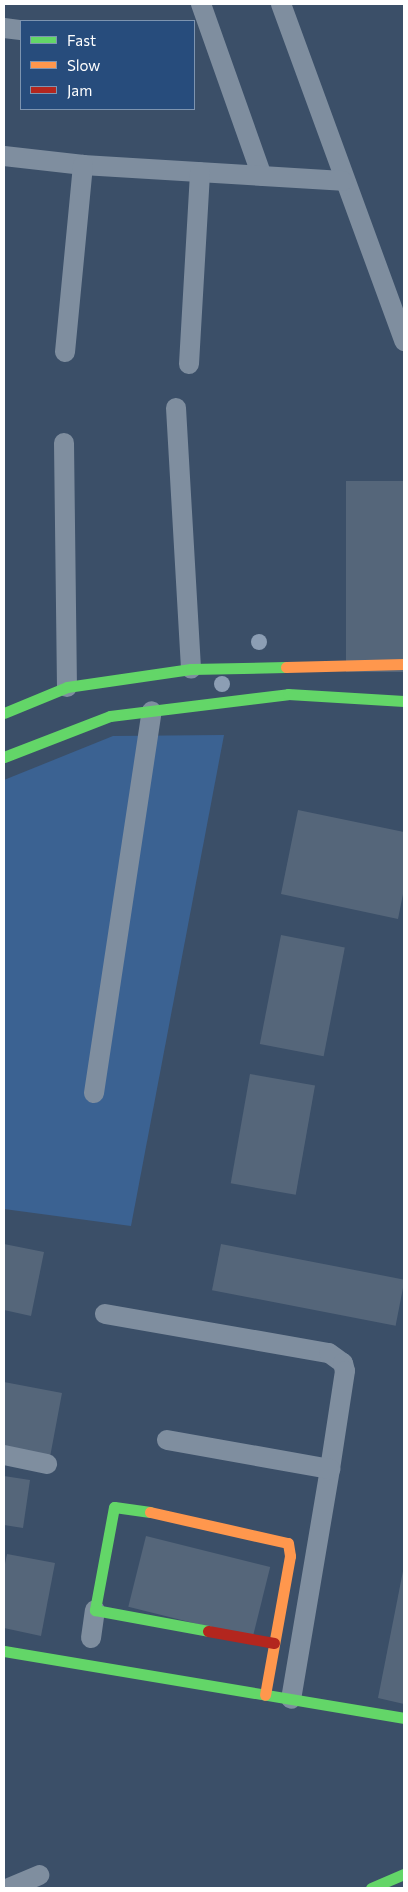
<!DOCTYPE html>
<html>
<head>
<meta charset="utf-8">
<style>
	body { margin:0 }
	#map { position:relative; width:408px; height:1892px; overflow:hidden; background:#3b4f68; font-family:Commissioner,sans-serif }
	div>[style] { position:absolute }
	.green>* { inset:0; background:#3b6292 }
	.building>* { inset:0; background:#55667a; transform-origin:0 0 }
	.street>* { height:20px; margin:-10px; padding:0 10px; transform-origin:10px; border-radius:10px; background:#7f8e9f }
	.fast>* { height:11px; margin:-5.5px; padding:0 5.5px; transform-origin:5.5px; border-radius:5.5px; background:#63d668 }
	.slow>* { height:11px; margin:-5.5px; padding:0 5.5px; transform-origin:5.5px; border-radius:5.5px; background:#ff974d }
	.jam>* { height:11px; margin:-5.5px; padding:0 5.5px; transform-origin:5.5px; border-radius:5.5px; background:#b3261e }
	.trees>* { width:16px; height:16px; margin:-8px; border-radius:50%; background:#8c9eb4 }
	span { translate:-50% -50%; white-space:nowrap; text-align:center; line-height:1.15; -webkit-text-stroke:5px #274c7c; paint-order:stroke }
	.frame { position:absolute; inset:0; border:5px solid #fff; pointer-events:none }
	.legend { position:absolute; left:20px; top:20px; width:175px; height:90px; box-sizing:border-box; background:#274c7c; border:1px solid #7d94b0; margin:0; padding:6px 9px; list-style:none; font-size:15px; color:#fff }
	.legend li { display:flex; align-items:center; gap:10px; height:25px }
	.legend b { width:25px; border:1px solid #7d94b0 }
</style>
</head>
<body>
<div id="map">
	<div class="green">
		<i style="clip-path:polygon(224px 735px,131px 1226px,4px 1209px,4px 780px,113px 736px)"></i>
	</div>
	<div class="building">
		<i style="left:404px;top:481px;width:191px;height:58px;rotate:90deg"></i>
		<i style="clip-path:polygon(298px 810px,404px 832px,404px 889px,398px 919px,281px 894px)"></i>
		<i style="left:281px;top:935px;width:65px;height:111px;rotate:11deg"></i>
		<i style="left:250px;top:1074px;width:66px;height:111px;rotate:10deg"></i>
		<i style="clip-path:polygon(4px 1244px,44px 1252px,31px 1316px,4px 1310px)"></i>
		<i style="left:221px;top:1244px;width:187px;height:47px;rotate:11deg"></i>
		<i style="clip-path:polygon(4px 1382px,62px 1393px,50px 1457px,4px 1448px)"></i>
		<i style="clip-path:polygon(4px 1476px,30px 1480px,23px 1528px,4px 1525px)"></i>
		<i style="left:146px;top:1536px;width:128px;height:73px;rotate:14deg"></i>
		<i style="clip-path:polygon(7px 1554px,55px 1563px,41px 1636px,4px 1628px,4px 1569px)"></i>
		<i style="clip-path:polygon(403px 1571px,404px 1571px,404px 1704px,378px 1698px)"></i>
	</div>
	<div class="street">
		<i style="left:201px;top:4px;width:182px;rotate:70.5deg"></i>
		<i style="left:281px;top:4px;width:359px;rotate:69.9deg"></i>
		<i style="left:4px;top:28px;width:17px;rotate:7deg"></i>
		<i style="left:4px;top:156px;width:80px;rotate:6.5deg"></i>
		<i style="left:83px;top:165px;width:260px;rotate:3.5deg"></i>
		<i style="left:65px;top:352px;width:188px;rotate:-84.5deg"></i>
		<i style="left:189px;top:364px;width:192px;rotate:-86.7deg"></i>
		<i style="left:176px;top:408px;width:261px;rotate:86.7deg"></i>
		<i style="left:64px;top:443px;width:244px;rotate:89.3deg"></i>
		<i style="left:94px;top:1093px;width:386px;rotate:-81.4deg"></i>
		<i style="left:105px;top:1314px;width:227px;rotate:9.9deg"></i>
		<i style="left:329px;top:1353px;width:17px;rotate:36deg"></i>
		<i style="left:343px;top:1363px;width:8px;rotate:76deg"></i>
		<i style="left:345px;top:1371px;width:99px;rotate:98.7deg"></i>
		<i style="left:330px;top:1469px;width:233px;rotate:99.6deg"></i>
		<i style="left:167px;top:1440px;width:166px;rotate:10.1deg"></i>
		<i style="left:4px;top:1455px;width:44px;rotate:11.8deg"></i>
		<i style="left:91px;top:1638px;width:28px;rotate:-82deg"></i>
		<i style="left:9px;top:1888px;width:33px;rotate:-23deg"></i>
	</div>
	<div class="fast">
		<i style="left:4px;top:713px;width:68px;rotate:-22.4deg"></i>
		<i style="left:67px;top:687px;width:125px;rotate:-8.3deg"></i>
		<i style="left:191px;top:669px;width:95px;rotate:-1.2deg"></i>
		<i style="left:4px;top:757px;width:114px;rotate:-21.1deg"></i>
		<i style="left:110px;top:716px;width:179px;rotate:-7deg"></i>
		<i style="left:288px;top:694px;width:116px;rotate:3.5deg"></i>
		<i style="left:150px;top:1512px;width:36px;rotate:-172deg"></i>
		<i style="left:114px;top:1507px;width:105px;rotate:100.5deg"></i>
		<i style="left:95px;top:1610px;width:115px;rotate:10.5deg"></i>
		<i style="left:4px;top:1651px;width:406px;rotate:9.5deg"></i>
		<i style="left:371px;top:1888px;width:36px;rotate:-23deg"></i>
	</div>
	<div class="slow">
		<i style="left:286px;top:667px;width:118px;rotate:-1.5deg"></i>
		<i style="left:150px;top:1512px;width:141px;rotate:12.7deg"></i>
		<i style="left:288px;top:1543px;width:13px;rotate:81deg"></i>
		<i style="left:290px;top:1556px;width:141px;rotate:100.2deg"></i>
	</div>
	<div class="jam">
		<i style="left:208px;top:1631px;width:67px;rotate:10.3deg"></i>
	</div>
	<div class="trees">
		<i style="left:259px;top:642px"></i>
		<i style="left:222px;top:684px"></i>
	</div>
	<div class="frame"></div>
	<ul class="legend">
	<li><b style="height:6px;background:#63d668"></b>Fast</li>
	<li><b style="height:6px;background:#ff974d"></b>Slow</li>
	<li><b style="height:6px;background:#b3261e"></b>Jam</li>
	</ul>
</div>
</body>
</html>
